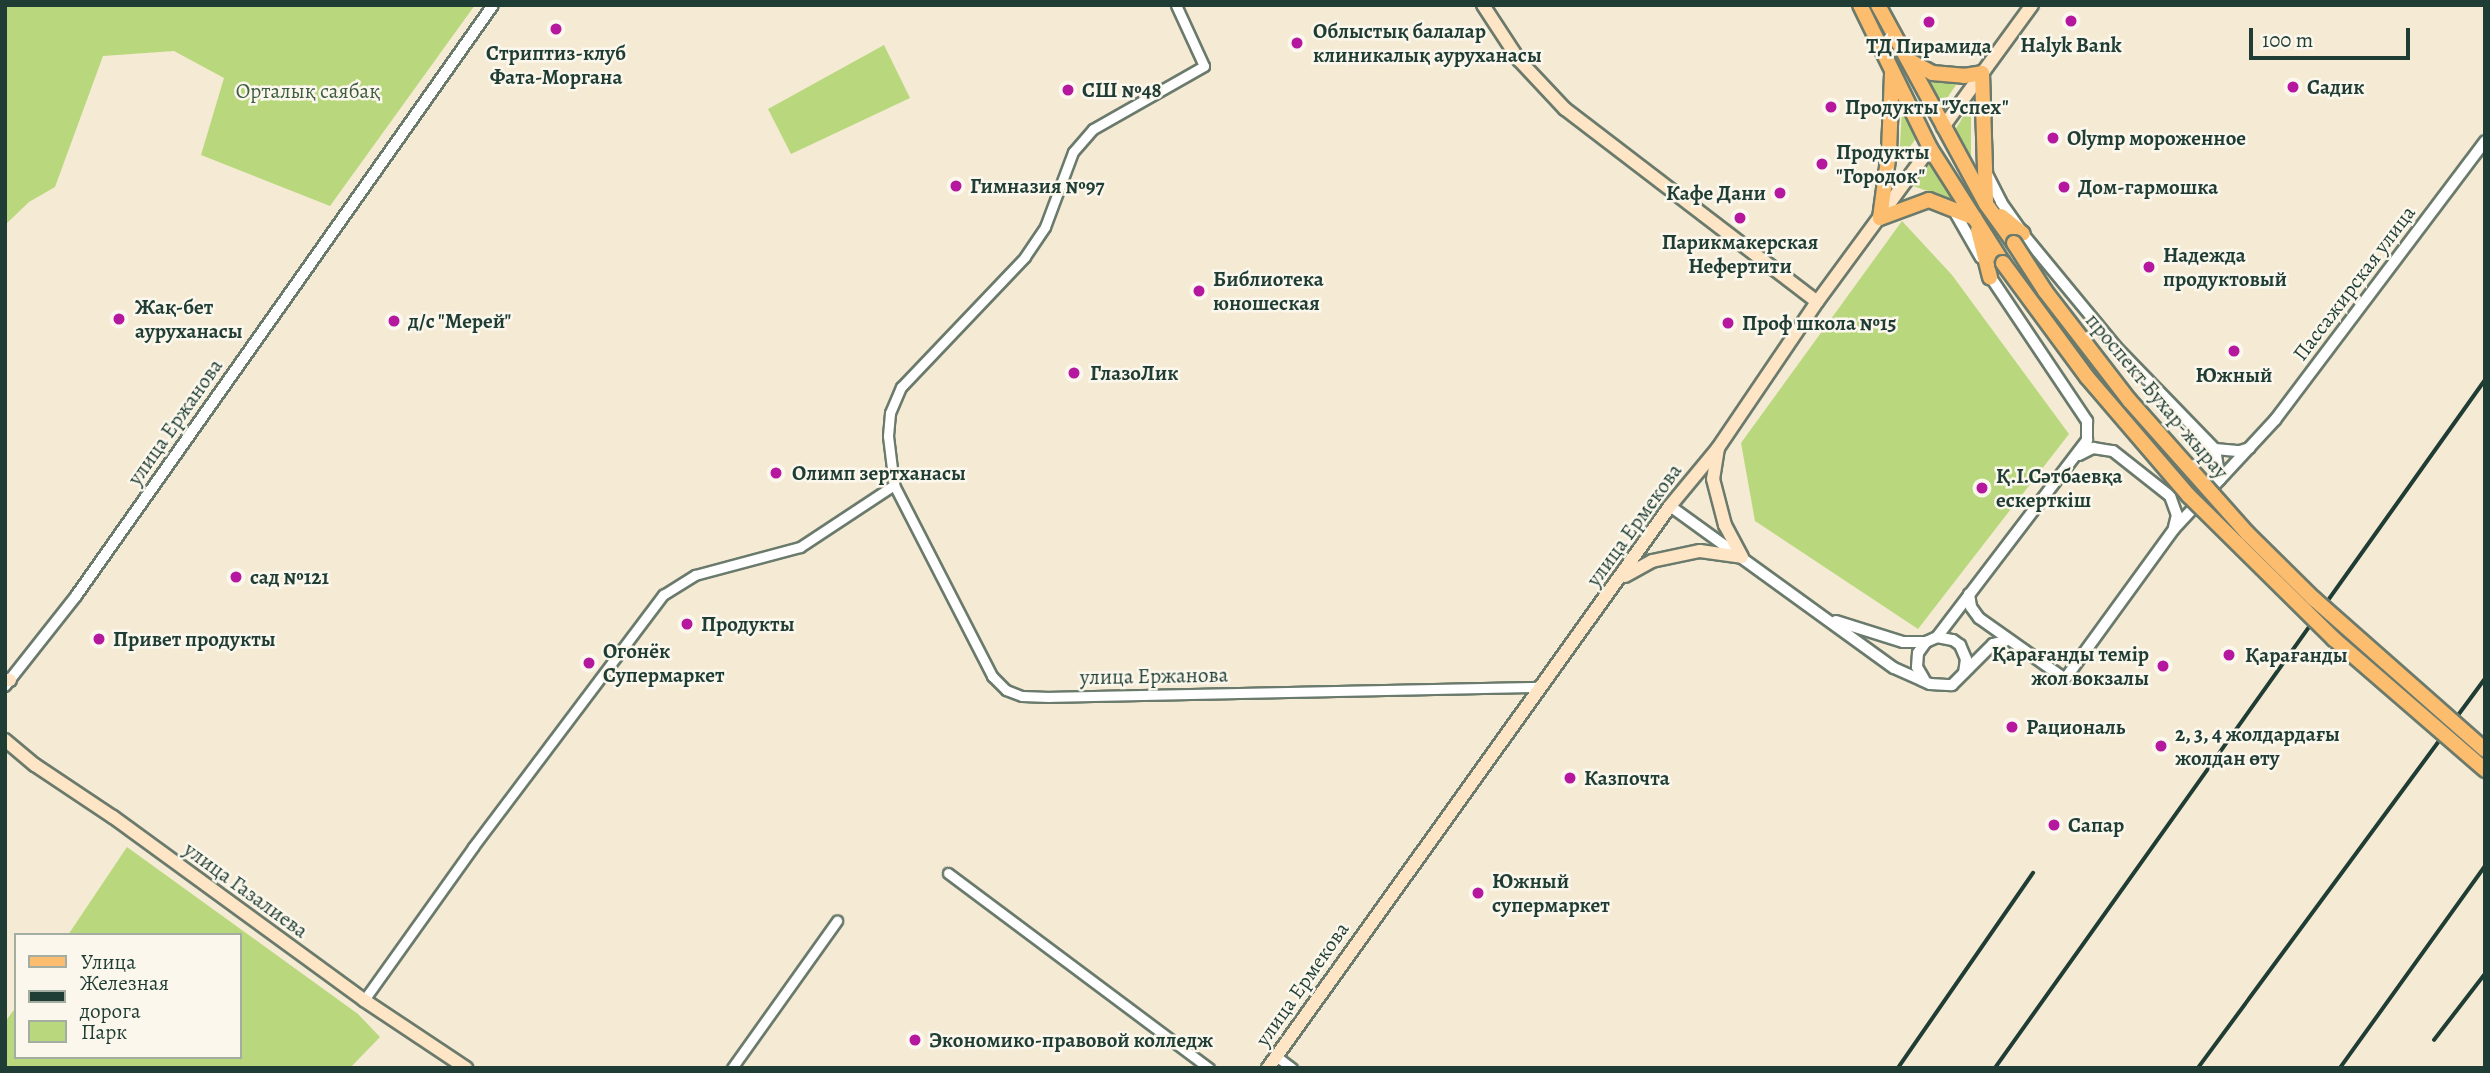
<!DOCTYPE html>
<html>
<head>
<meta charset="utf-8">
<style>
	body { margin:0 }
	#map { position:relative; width:2490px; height:1073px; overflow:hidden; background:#f5ead3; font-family:Alegreya,serif }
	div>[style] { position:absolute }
	.green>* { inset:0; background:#b9d87e }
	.roads { filter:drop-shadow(2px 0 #6a7a6c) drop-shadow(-2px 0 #6a7a6c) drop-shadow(0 2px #6a7a6c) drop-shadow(0 -2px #6a7a6c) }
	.minor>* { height:9px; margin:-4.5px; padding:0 4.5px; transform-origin:4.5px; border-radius:4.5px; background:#fff }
	.tertiary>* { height:10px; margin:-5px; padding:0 5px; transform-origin:5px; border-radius:5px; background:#fff }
	.secondary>* { height:12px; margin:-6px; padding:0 6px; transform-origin:6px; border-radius:6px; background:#fee5c5 }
	.primary>* { height:14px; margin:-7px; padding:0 7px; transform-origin:7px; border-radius:7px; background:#fcbd6f }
	.rail>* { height:3.5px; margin:-1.75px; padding:0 1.75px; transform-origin:1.75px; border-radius:1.75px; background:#1f3d34 }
	.bridges { filter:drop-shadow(2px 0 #6a7a6c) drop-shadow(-2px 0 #6a7a6c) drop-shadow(0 2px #6a7a6c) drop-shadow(0 -2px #6a7a6c) }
	.primary-bridge>* { height:14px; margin:-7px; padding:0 7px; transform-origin:7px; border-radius:7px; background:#fcbd6f }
	.dots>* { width:19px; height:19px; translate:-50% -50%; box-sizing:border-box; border:4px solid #fbf7ec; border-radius:50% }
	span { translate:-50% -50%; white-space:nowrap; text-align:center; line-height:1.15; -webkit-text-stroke:5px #fbf7ec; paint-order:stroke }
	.poi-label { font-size:21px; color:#1f3d34; font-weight:700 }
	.left { translate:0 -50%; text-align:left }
	.right { translate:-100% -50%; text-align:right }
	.park-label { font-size:21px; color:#3e5c43 }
	.street-label { font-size:21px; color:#1f3d34 }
	.frame { position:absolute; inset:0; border:7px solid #1f3d34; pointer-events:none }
	.legend { position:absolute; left:14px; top:933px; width:228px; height:126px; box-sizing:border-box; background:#fbf7ec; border:2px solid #a3ada2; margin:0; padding:9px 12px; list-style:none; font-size:21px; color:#1f3d34 }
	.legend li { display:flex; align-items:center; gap:14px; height:35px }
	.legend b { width:35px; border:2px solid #a3ada2 }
	.scale { position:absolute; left:2249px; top:28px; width:161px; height:32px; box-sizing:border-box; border:4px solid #1f3d34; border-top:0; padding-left:9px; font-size:21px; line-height:24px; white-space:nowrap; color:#1f3d34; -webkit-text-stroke:5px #fbf7ec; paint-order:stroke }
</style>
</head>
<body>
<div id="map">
	<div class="green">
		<i style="clip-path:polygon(5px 5px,475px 5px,330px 206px,201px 155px,224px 78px,174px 51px,103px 56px,55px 187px,29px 202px,5px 225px)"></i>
		<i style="clip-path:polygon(884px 45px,910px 98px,791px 154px,768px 109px)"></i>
		<i style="clip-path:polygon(1925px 76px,1958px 82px,1941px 107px)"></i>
		<i style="clip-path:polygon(1971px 104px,1971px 158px,1955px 130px)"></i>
		<i style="clip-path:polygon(1902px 109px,1917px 137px,1899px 162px)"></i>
		<i style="clip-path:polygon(1930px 161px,1954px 200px,1913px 186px)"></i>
		<i style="clip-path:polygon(1902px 221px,1952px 275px,2069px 434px,1918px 629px,1755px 521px,1741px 443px)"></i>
		<i style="clip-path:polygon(127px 847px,358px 1014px,380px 1037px,350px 1068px,5px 1068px,5px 1022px,16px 1007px,16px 1057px,240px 1057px,240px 935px,68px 935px)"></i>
	</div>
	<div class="roads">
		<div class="minor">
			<i style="left:1176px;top:5px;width:67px;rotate:65.3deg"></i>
			<i style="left:1204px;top:66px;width:128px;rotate:150.4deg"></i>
			<i style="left:1093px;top:129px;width:30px;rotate:131deg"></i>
			<i style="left:1073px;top:152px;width:80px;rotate:110.5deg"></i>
			<i style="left:1045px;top:227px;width:36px;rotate:124deg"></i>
			<i style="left:1025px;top:257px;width:180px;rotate:133.6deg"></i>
			<i style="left:901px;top:387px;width:28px;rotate:113deg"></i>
			<i style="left:890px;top:413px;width:23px;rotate:95deg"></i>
			<i style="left:888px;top:436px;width:49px;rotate:83deg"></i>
			<i style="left:894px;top:485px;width:215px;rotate:62.8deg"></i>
			<i style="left:992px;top:676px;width:20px;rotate:45deg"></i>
			<i style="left:1006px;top:690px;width:17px;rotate:21deg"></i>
			<i style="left:1022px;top:696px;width:27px;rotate:2deg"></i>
			<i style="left:1049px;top:697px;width:490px;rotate:-1.2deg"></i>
			<i style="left:948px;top:873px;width:326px;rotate:36.8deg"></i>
			<i style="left:364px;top:1000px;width:188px;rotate:-54.5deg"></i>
			<i style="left:473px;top:847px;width:316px;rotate:-53deg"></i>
			<i style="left:663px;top:595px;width:38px;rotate:-32deg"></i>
			<i style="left:695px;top:575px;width:109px;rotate:-14.9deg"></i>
			<i style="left:800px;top:547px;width:113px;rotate:-33.4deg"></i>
			<i style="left:1276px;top:1056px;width:20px;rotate:37deg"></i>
			<i style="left:732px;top:1068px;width:181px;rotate:-54.5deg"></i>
		</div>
		<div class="tertiary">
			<i style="left:1986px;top:172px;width:34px;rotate:63deg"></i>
			<i style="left:2001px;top:202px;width:39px;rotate:55deg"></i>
			<i style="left:2023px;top:234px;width:146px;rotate:50.5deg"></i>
			<i style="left:2116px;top:347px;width:142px;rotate:45.9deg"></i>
			<i style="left:2215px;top:449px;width:31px;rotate:81deg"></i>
			<i style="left:1953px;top:209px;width:56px;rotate:60.3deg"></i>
			<i style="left:2215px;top:449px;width:25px;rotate:5deg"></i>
			<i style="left:2240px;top:451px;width:10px;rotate:-17deg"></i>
			<i style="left:2079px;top:455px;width:16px;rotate:-27deg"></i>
			<i style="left:2093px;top:448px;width:20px;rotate:9deg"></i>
			<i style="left:2113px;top:451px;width:73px;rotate:38.3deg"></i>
			<i style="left:2170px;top:496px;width:20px;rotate:70deg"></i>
			<i style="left:2177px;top:515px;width:12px;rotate:104deg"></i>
			<i style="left:1670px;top:506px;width:276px;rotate:35.9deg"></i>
			<i style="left:1894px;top:668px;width:39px;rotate:24deg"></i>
			<i style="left:1930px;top:684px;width:22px;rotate:3deg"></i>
			<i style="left:1952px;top:685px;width:58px;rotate:-45deg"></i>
			<i style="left:1993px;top:644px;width:16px;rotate:-15deg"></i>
			<i style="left:1969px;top:594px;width:13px;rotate:81deg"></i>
			<i style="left:1971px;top:607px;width:14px;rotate:54deg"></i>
			<i style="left:1979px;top:618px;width:105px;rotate:35.3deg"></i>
			<i style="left:2065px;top:679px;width:185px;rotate:-54deg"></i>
			<i style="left:2174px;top:529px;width:149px;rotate:-47.2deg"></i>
			<i style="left:2275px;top:420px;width:349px;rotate:-53deg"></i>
			<i style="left:1836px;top:621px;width:70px;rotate:17.4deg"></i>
			<i style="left:1903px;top:642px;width:23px"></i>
			<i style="left:1937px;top:637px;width:248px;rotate:-52.7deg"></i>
			<i style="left:2087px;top:440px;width:19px;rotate:-90deg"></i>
			<i style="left:2087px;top:421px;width:178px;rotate:-123.8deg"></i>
			<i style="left:1924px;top:679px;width:14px;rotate:-120deg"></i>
			<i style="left:1917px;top:667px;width:14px;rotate:-86deg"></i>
			<i style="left:1918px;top:653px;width:14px;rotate:-54deg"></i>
			<i style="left:1926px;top:642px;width:12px;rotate:-24deg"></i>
			<i style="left:1937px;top:637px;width:16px;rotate:11deg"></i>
			<i style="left:1953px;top:640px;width:9px;rotate:36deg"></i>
			<i style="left:1960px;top:645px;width:15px;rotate:67deg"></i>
			<i style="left:1966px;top:659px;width:14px;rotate:98deg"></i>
			<i style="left:5px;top:686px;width:115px;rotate:-51.7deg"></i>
			<i style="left:76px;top:596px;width:723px;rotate:-54.79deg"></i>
		</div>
		<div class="secondary">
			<i style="left:1483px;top:5px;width:66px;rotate:56.8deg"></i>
			<i style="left:1519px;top:60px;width:67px;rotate:46.8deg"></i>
			<i style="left:1565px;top:109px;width:317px;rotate:37.4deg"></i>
			<i style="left:1943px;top:127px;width:151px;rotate:-53.9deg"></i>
			<i style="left:1718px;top:448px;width:31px;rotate:99deg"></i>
			<i style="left:1713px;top:479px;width:48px;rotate:75.4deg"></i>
			<i style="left:1725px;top:525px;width:36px;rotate:62deg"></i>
			<i style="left:1625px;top:576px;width:31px;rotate:-29deg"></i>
			<i style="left:1652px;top:561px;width:49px;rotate:-11.8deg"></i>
			<i style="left:1700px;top:551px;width:42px;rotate:8.1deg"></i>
			<i style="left:5px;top:680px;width:5px"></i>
			<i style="left:5px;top:740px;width:39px;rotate:40deg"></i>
			<i style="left:35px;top:765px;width:94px;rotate:33.7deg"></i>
			<i style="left:113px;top:817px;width:311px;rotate:36.1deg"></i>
			<i style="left:364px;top:1000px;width:123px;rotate:33.7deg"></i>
			<i style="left:1268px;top:1068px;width:691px;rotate:-54.42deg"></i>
			<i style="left:1670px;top:506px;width:75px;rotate:-50.4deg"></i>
			<i style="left:1718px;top:448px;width:176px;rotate:-55.9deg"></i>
			<i style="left:1817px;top:302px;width:191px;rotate:-53.7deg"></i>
		</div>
		<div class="primary">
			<i style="left:1860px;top:5px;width:159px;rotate:63.9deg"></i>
			<i style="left:1930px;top:148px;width:136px;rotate:57.6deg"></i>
			<i style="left:1878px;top:5px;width:226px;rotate:61.5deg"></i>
			<i style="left:1986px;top:204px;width:48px;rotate:54.3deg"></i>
			<i style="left:1908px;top:60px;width:27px;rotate:28deg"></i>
			<i style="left:1932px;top:73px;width:32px;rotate:5deg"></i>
			<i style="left:1964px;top:76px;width:18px;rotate:-9deg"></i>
			<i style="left:1982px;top:73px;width:129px;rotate:88.2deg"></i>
			<i style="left:2001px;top:216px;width:28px;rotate:39deg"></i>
			<i style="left:1880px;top:218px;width:67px;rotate:-82.2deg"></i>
			<i style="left:1889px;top:152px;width:79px;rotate:-87.8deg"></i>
			<i style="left:1880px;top:218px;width:52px;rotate:-20.2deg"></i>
			<i style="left:1929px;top:200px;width:49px;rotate:21.4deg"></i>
			<i style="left:1978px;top:230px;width:49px;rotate:75.7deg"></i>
		</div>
	</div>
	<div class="rail">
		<i style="left:2434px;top:1040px;width:83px;rotate:-52.3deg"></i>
		<i style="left:1898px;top:1068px;width:237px;rotate:-55.3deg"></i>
		<i style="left:1995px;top:1068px;width:845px;rotate:-54.54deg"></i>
		<i style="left:2198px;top:1068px;width:483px;rotate:-53.6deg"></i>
		<i style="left:2340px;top:1068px;width:249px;rotate:-54.3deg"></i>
	</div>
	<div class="bridges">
		<div class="primary-bridge">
			<i style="left:2014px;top:243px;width:57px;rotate:57.1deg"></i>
			<i style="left:2045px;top:291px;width:138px;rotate:52.4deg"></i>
			<i style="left:2129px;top:400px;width:179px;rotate:48.4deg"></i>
			<i style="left:2248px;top:534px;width:93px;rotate:44.6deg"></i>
			<i style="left:2314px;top:599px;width:228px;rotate:41.4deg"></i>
			<i style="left:2003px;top:263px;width:142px;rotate:53.6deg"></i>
			<i style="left:2087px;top:377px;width:157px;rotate:49.4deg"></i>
			<i style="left:2189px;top:496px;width:204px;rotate:44.6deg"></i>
			<i style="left:2334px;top:639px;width:200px;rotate:40.9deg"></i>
		</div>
	</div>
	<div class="dots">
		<i style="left:2071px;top:21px;background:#b5179e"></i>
		<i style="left:1929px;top:22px;background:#b5179e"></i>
		<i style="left:556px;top:29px;background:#b5179e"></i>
		<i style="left:1297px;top:43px;background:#b5179e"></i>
		<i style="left:2293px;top:87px;background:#b5179e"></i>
		<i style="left:1068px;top:90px;background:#b5179e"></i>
		<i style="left:1831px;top:107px;background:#b5179e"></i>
		<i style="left:2053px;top:138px;background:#b5179e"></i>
		<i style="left:1822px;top:164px;background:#b5179e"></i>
		<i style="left:956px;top:186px;background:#b5179e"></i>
		<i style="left:2064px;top:187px;background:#b5179e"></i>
		<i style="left:1780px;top:193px;background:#b5179e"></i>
		<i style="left:1740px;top:218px;background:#b5179e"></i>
		<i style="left:2149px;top:267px;background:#b5179e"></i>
		<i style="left:1199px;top:291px;background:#b5179e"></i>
		<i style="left:119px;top:319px;background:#b5179e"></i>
		<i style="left:394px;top:321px;background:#b5179e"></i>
		<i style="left:1728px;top:323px;background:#b5179e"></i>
		<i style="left:2234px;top:351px;background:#b5179e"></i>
		<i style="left:1074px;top:373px;background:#b5179e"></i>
		<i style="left:776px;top:473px;background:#b5179e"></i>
		<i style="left:1982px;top:488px;background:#b5179e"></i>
		<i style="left:236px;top:577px;background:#b5179e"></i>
		<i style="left:687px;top:624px;background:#b5179e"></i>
		<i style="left:99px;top:639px;background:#b5179e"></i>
		<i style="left:2229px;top:655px;background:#b5179e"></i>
		<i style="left:589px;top:663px;background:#b5179e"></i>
		<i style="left:2163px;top:666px;background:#b5179e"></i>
		<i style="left:2012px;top:727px;background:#b5179e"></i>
		<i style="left:2161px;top:746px;background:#b5179e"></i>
		<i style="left:1570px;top:778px;background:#b5179e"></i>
		<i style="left:2054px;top:825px;background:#b5179e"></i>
		<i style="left:1478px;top:893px;background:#b5179e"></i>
		<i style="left:915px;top:1040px;background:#b5179e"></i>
	</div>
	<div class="poi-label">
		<span class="left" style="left:1313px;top:43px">Облыстық балалар<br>клиникалық ауруханасы</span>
		<span style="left:2071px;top:45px">Halyk Bank</span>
		<span style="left:1929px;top:46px">ТД Пирамида</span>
		<span style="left:556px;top:65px">Стриптиз-клуб<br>Фата-Моргана</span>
		<span class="left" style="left:2307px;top:87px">Садик</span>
		<span class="left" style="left:1082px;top:90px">СШ №48</span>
		<span class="left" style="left:1845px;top:107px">Продукты "Успех"</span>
		<span class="left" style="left:2067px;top:138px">Olymp мороженное</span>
		<span class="left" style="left:1836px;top:164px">Продукты<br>"Городок"</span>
		<span class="left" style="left:970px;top:186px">Гимназия №97</span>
		<span class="left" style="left:2078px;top:187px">Дом-гармошка</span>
		<span class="right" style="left:1766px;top:193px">Кафе Дани</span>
		<span style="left:1740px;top:254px">Парикмакерская<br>Нефертити</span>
		<span class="left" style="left:2163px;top:267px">Надежда<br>продуктовый</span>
		<span class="left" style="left:1213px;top:291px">Библиотека<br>юношеская</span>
		<span class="left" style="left:135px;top:319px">Жақ-бет<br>ауруханасы</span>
		<span class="left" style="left:408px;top:321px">д/с "Мерей"</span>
		<span class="left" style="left:1742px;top:323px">Проф школа №15</span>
		<span class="left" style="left:1090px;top:373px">ГлазоЛик</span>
		<span style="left:2234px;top:375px">Южный</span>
		<span class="left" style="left:792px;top:473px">Олимп зертханасы</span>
		<span class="left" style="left:1996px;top:488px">Қ.І.Сәтбаевқа<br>ескерткіш</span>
		<span class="left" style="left:250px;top:577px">сад №121</span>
		<span class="left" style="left:701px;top:624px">Продукты</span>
		<span class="left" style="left:113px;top:639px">Привет продукты</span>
		<span class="left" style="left:603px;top:663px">Огонёк<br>Супермаркет</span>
		<span class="right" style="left:2149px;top:666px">Қарағанды темір<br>жол вокзалы</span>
		<span class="left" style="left:2245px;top:655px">Қарағанды</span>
		<span class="left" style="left:2026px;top:727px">Рациональ</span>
		<span class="left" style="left:2175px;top:746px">2, 3, 4 жолдардағы<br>жолдан өту</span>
		<span class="left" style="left:1584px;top:778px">Казпочта</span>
		<span class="left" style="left:2068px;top:825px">Сапар</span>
		<span class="left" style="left:1492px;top:893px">Южный<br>супермаркет</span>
		<span class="left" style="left:929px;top:1040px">Экономико-правовой колледж</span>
	</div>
	<div class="park-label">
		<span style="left:308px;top:91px">Орталық саябақ</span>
	</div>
	<div class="street-label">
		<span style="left:2354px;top:283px;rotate:-53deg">Пассажирская улица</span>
		<span style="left:2157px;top:396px;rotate:50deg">проспект Бухар-жырау</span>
		<span style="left:175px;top:422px;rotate:-55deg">улица Ержанова</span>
		<span style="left:1634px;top:525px;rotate:-54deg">улица Ермекова</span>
		<span style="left:1154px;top:676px;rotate:-1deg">улица Ержанова</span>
		<span style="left:246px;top:890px;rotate:36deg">улица Газалиева</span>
		<span style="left:1302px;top:984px;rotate:-55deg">улица Ермекова</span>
	</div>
	<div class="frame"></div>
	<ul class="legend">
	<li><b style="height:9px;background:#fcbd6f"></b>Улица</li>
	<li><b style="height:9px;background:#1f3d34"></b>Железная дорога</li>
	<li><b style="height:19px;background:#b9d87e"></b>Парк</li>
	</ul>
	<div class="scale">100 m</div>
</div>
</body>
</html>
